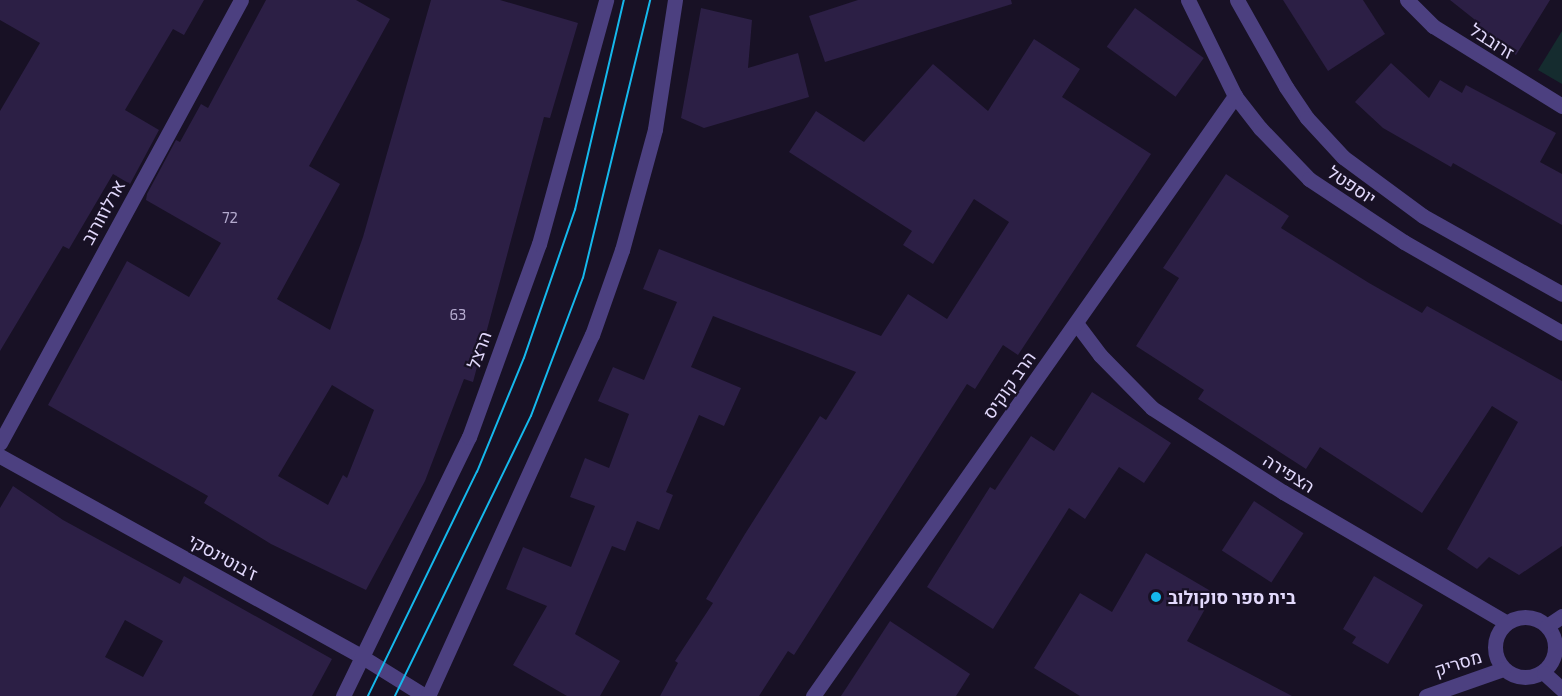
<!DOCTYPE html>
<html>
<head>
<meta charset="utf-8">
<style>
	body { margin:0 }
	#map { position:relative; width:1562px; height:696px; overflow:hidden; background:#181125; font-family:"Exo 2",Heebo,sans-serif }
	div>[style] { position:absolute }
	.green>* { inset:0; background:#152c2f }
	.building>* { inset:0; background:#2c1f45; transform-origin:0 0 }
	.minor>* { height:15px; margin:-7.5px; padding:0 7.5px; transform-origin:7.5px; border-radius:7.5px; background:#4c4080 }
	.minor>.ring { margin:-7.5px; padding:0; box-sizing:content-box; background:none; border:15px solid #4c4080; border-radius:50% }
	.tertiary>* { height:15px; margin:-7.5px; padding:0 7.5px; transform-origin:7.5px; border-radius:7.5px; background:#4c4080 }
	.tram>* { height:1.5px; margin:-0.75px; padding:0 0.75px; transform-origin:0.75px; border-radius:0.75px; background:#15b8ec }
	.dots>* { width:16px; height:16px; translate:-50% -50%; box-sizing:border-box; border:3px solid #181125; border-radius:50% }
	span { translate:-50% -50%; white-space:nowrap; text-align:center; line-height:1.15; -webkit-text-stroke:4.5px #181125; paint-order:stroke }
	.number-label { font-size:15px; color:#b4aace }
	.number-label span { -webkit-text-stroke-width:0 }
	.street-label { font-size:18px; color:#e2d9fc }
	.poi-label { font-size:18px; color:#e2d9fc; font-weight:700 }
	.left { translate:0 -50%; text-align:left }
</style>
</head>
<body>
<div id="map">
	<div class="green">
		<i style="clip-path:polygon(1562px 31px,1562px 84px,1538px 70px)"></i>
	</div>
	<div class="building">
		<i style="clip-path:polygon(0 0,204px 0,184px 35px,173px 29px,125px 110px,159px 130px,130px 184px,113px 174px,69px 249px,63px 246px,0 351px,0 111px,40px 43px,0 20px)"></i>
		<i style="clip-path:polygon(evenodd,266px 0,356px 0,390px 19px,309px 166px,340px 184px,277px 299px,330px 330px,363px 237px,431px 0,500px 0,578px 23px,550px 118px,544px 117px,473px 382px,464px 379px,425px 481px,366px 590px,271px 544px,204px 503px,208px 496px,48px 405px,127px 261px,189px 297px,221px 243px,146px 200px,147px 194px,176px 140px,180px 142px,201px 104px,208px 108px,266px 0,332px 385px,374px 410px,347px 478px,343px 475px,328px 505px,278px 476px,332px 385px)"></i>
		<i style="clip-path:polygon(858px 0,1011px 0,1012px 4px,825px 62px,809px 16px)"></i>
		<i style="clip-path:polygon(1283px 0,1363px 0,1385px 34px,1328px 71px)"></i>
		<i style="clip-path:polygon(1450px 0,1550px 0,1516px 55px,1475px 29px,1479px 23px)"></i>
		<i style="clip-path:polygon(701px 8px,752px 20px,748px 68px,798px 53px,809px 97px,704px 128px,681px 118px)"></i>
		<i style="left:1135px;top:8px;width:85px;height:48px;rotate:36deg"></i>
		<i style="clip-path:polygon(1034px 39px,1080px 69px,1062px 97px,1151px 154px,1018px 355px,1003px 345px,975px 389px,967px 384px,794px 655px,788px 651px,759px 696px,660px 696px,678px 663px,675px 661px,713px 603px,706px 599px,745px 534px,820px 416px,826px 420px,856px 372px,713px 316px,691px 367px,741px 388px,724px 426px,699px 415px,666px 492px,673px 495px,659px 530px,637px 521px,625px 551px,612px 546px,575px 634px,620px 661px,600px 696px,567px 696px,513px 665px,547px 606px,506px 589px,523px 547px,571px 567px,595px 506px,570px 497px,585px 458px,609px 468px,629px 414px,598px 401px,613px 367px,644px 380px,677px 302px,643px 289px,659px 249px,881px 336px,908px 294px,947px 319px,1009px 222px,974px 199px,933px 264px,903px 245px,912px 231px,789px 152px,816px 111px,864px 142px,933px 64px,988px 111px)"></i>
		<i style="clip-path:polygon(1391px 63px,1429px 98px,1440px 80px,1462px 93px,1466px 85px,1556px 133px,1540px 162px,1562px 174px,1562px 225px,1453px 163px,1451px 167px,1383px 128px,1355px 102px)"></i>
		<i style="clip-path:polygon(1226px 174px,1289px 216px,1281px 228px,1369px 283px,1422px 313px,1427px 306px,1562px 381px,1562px 546px,1519px 575px,1489px 557px,1477px 569px,1447px 549px,1518px 422px,1492px 406px,1422px 513px,1320px 447px,1306px 469px,1198px 399px,1204px 390px,1136px 346px,1179px 278px,1163px 268px)"></i>
		<i style="clip-path:polygon(1092px 392px,1171px 443px,1144px 483px,1119px 467px,1085px 519px,1069px 508px,993px 629px,927px 587px,990px 487px,995px 490px,1031px 436px,1054px 451px)"></i>
		<i style="clip-path:polygon(evenodd,13px 486px,63px 520px,180px 584px,184px 576px,332px 659px,312px 696px,0 696px,0 508px,13px 486px,125px 620px,163px 641px,143px 677px,105px 657px,125px 620px)"></i>
		<i style="left:1254px;top:501px;width:59px;height:59px;rotate:33deg"></i>
		<i style="clip-path:polygon(1146px 553px,1214px 593px,1187px 641px,1292px 696px,1080px 696px,1034px 668px,1080px 593px,1112px 612px)"></i>
		<i style="clip-path:polygon(1374px 576px,1423px 605px,1388px 664px,1352px 643px,1356px 637px,1343px 629px)"></i>
		<i style="clip-path:polygon(890px 621px,970px 674px,956px 696px,841px 696px)"></i>
	</div>
	<div class="minor">
		<i style="left:1407px;top:0;width:37px;rotate:45deg"></i>
		<i style="left:1433px;top:26px;width:152px;rotate:31.8deg"></i>
		<i style="left:1076px;top:323px;width:40px;rotate:53deg"></i>
		<i style="left:1100px;top:355px;width:74px;rotate:45.5deg"></i>
		<i style="left:1152px;top:408px;width:156px;rotate:32.7deg"></i>
		<i style="left:1283px;top:492px;width:259px;rotate:30.3deg"></i>
		<i style="left:0;top:443px;width:504px;rotate:-61.45deg"></i>
		<i style="left:0;top:456px;width:416px;rotate:29deg"></i>
		<i style="left:364px;top:658px;width:72px;rotate:31.9deg"></i>
		<i class="ring" style="left:1495px;top:617px;width:45px;height:45px"></i>
		<i style="left:1547px;top:626px;width:18px;rotate:-34deg"></i>
		<i style="left:1544px;top:673px;width:24px;rotate:42deg"></i>
		<i style="left:343px;top:696px;width:288px;rotate:-64.1deg"></i>
		<i style="left:469px;top:437px;width:205px;rotate:-70.1deg"></i>
		<i style="left:539px;top:244px;width:253px;rotate:-74.6deg"></i>
		<i style="left:813px;top:696px;width:734px;rotate:-54.88deg"></i>
		<i style="left:1426px;top:696px;width:82px;rotate:-19.3deg"></i>
	</div>
	<div class="tertiary">
		<i style="left:1188px;top:0;width:107px;rotate:63.9deg"></i>
		<i style="left:1235px;top:96px;width:41px;rotate:52deg"></i>
		<i style="left:1260px;top:128px;width:71px;rotate:46.1deg"></i>
		<i style="left:1309px;top:179px;width:114px;rotate:33.6deg"></i>
		<i style="left:1404px;top:242px;width:182px;rotate:29.9deg"></i>
		<i style="left:1237px;top:0;width:100px;rotate:60.6deg"></i>
		<i style="left:1286px;top:87px;width:37px;rotate:56deg"></i>
		<i style="left:1307px;top:118px;width:53px;rotate:47.3deg"></i>
		<i style="left:1343px;top:157px;width:99px;rotate:36.4deg"></i>
		<i style="left:1423px;top:216px;width:159px;rotate:29.3deg"></i>
		<i style="left:428px;top:696px;width:397px;rotate:-65.6deg"></i>
		<i style="left:592px;top:335px;width:90px;rotate:-70.6deg"></i>
		<i style="left:622px;top:250px;width:125px;rotate:-74.7deg"></i>
		<i style="left:655px;top:129px;width:131px;rotate:-81.2deg"></i>
	</div>
	<div class="tram">
		<i style="left:368px;top:696px;width:249px;rotate:-64.1deg"></i>
		<i style="left:477px;top:472px;width:123px;rotate:-67.6deg"></i>
		<i style="left:524px;top:358px;width:157px;rotate:-71deg"></i>
		<i style="left:575px;top:210px;width:216px;rotate:-76.9deg"></i>
		<i style="left:395px;top:696px;width:311px;rotate:-64.1deg"></i>
		<i style="left:531px;top:416px;width:147px;rotate:-69.4deg"></i>
		<i style="left:583px;top:278px;width:286px;rotate:-76.4deg"></i>
	</div>
	<div class="dots">
		<i style="left:1156px;top:597px;background:#15b8ec"></i>
	</div>
	<div class="number-label">
		<span style="left:230px;top:218px">72</span>
		<span style="left:458px;top:315px">63</span>
	</div>
	<div class="street-label">
		<span style="left:1492px;top:41px;rotate:33deg">זרובבל</span>
		<span style="left:1352px;top:185px;rotate:34deg">יוספטל</span>
		<span style="left:103px;top:212px;rotate:-61deg">ארלוזורוב</span>
		<span style="left:479px;top:350px;rotate:-70deg">הרצל</span>
		<span style="left:1009px;top:385px;rotate:-55deg">הרב קוקיס</span>
		<span style="left:1289px;top:473px;rotate:32deg">הצפירה</span>
		<span style="left:223px;top:557px;rotate:29deg">ז'בוטינסקי</span>
		<span style="left:1458px;top:663px;rotate:-18deg">מסריק</span>
	</div>
	<div class="poi-label">
		<span class="left" style="left:1168px;top:597px">בית ספר סוקולוב</span>
	</div>
</div>
</body>
</html>
